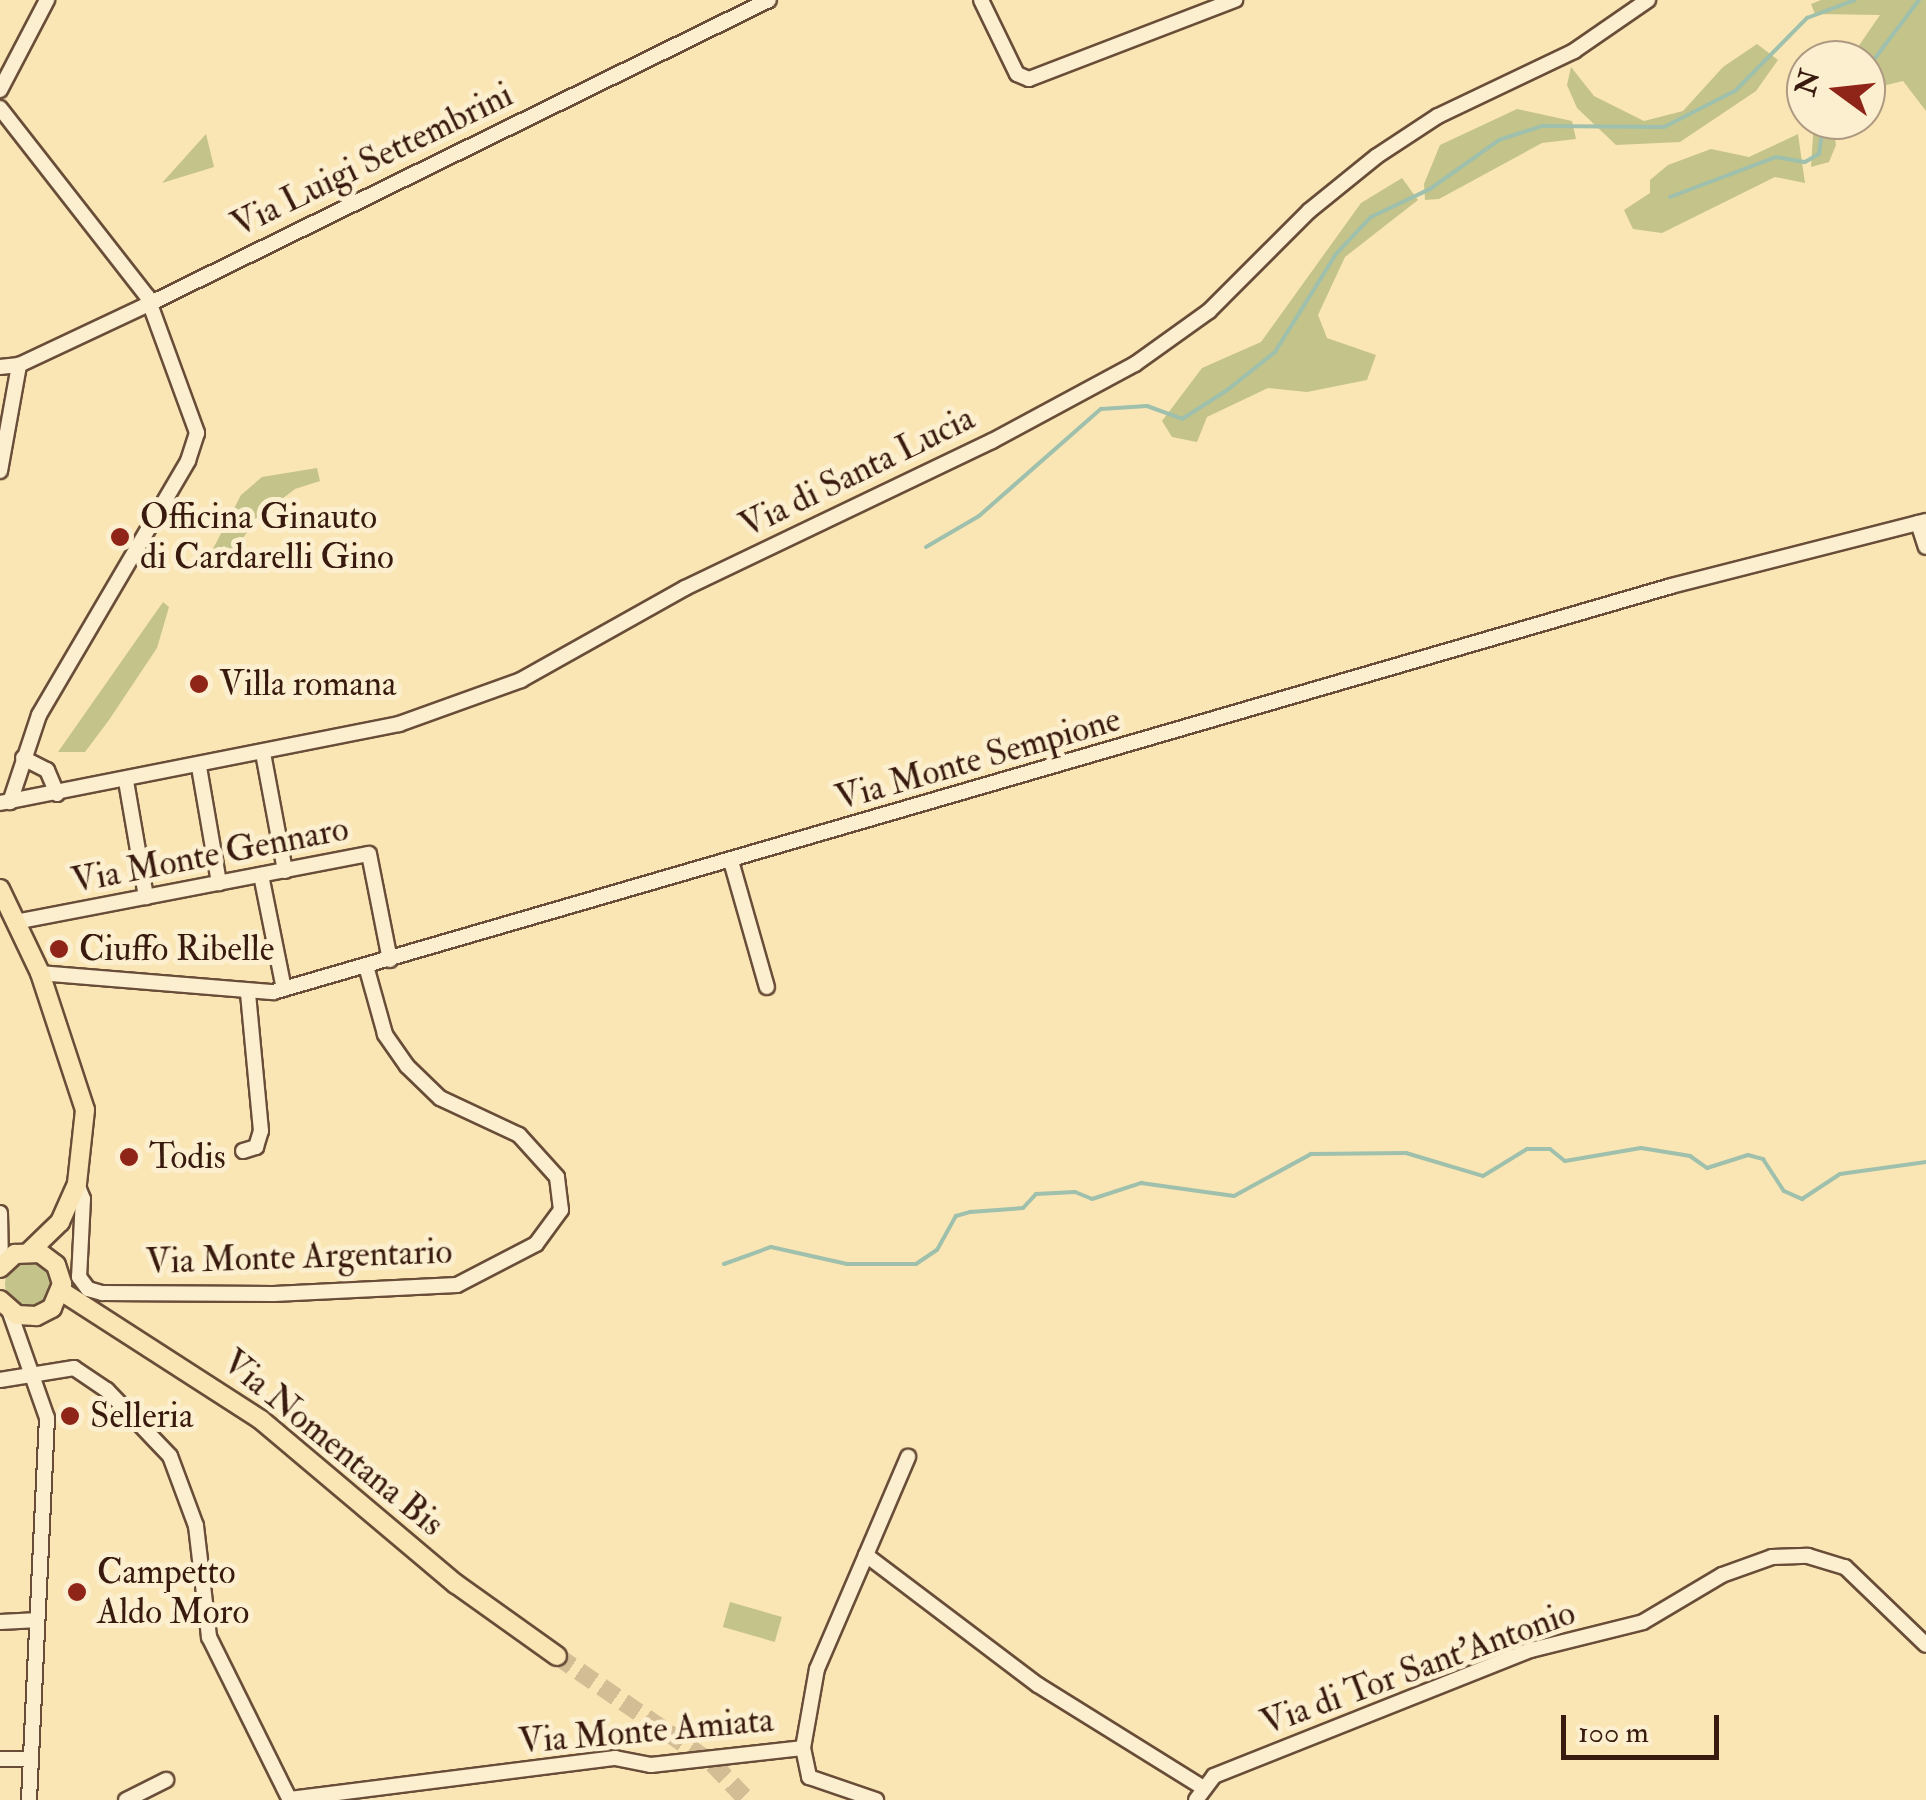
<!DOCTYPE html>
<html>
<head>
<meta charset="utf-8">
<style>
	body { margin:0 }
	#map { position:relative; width:1926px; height:1800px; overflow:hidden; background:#fae6b5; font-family:"IM FELL Double Pica",serif }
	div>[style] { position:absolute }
	.green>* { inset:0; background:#c4c389; transform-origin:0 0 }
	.round { border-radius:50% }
	.stream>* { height:4px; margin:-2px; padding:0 2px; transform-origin:2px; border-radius:2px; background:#9ec0ac }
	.major-tunnel>* { height:18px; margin-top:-9px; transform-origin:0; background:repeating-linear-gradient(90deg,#d3bd94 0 18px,transparent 0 27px) }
	.roads { filter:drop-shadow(2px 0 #694d38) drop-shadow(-2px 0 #694d38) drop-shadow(0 2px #694d38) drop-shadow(0 -2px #694d38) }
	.minor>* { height:14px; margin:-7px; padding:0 7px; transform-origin:7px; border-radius:7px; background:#fcefcf }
	.major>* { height:18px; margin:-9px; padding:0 9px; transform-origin:9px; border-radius:9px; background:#fae6b5 }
	.dots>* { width:28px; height:28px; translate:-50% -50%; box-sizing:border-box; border:5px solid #fcefcf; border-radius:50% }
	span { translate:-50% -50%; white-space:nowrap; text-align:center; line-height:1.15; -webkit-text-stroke:10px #fcefcf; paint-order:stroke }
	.street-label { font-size:35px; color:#391a0e }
	.poi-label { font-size:35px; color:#391a0e }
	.left { translate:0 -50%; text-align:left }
	.north { position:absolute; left:1786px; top:40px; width:100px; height:100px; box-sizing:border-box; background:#fcefcf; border:2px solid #ae9a82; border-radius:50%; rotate:285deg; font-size:28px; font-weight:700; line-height:40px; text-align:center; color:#391a0e }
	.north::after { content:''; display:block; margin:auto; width:35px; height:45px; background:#8f2418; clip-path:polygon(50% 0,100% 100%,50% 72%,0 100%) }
	.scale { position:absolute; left:1561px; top:1715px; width:158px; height:45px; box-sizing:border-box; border:5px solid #391a0e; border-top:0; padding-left:12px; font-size:30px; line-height:35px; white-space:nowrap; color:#391a0e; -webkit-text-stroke:8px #fcefcf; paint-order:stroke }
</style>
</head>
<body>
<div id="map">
	<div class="green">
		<i style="clip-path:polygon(1821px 0,1926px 0,1926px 111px,1903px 81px,1866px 90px,1866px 60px,1849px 60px,1880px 15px,1815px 14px,1811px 4px)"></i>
		<i style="clip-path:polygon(1757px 44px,1778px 60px,1756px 91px,1680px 142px,1616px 145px,1577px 108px,1567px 85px,1571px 67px,1594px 96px,1644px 121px,1683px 111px,1723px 67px)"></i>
		<i style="clip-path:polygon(1517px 109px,1572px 121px,1576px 139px,1542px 143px,1439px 199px,1425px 200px,1424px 184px,1440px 145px)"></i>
		<i style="clip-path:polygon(1814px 120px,1832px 120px,1836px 145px,1829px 162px,1811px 167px)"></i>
		<i style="clip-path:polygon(206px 134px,214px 167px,162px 183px)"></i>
		<i style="clip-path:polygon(1798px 134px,1805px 183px,1775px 177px,1662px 233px,1633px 229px,1624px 210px,1650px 193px,1650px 180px,1668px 165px,1711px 149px,1749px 157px)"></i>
		<i style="clip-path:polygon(1402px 178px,1418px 200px,1345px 257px,1318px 315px,1327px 338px,1376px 355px,1367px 380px,1307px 392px,1268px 388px,1207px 417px,1197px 442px,1172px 437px,1162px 421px,1202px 368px,1261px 342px,1361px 203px)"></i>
		<i style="clip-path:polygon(317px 468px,320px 481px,295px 489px,257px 518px,224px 565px,203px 568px,241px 495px,262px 477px)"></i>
		<i style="clip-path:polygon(163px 602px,169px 607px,157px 648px,109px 720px,85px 752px,58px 752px)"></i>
		<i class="round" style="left:5px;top:1261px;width:46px;height:46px"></i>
		<i style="left:730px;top:1602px;width:54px;height:26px;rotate:16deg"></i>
	</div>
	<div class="stream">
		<i style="left:1866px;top:70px;width:88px;rotate:-52.9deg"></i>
		<i style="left:1670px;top:197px;width:113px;rotate:-20.7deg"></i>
		<i style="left:1776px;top:157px;width:29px;rotate:10deg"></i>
		<i style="left:1805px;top:162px;width:16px;rotate:-30deg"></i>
		<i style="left:1819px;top:154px;width:34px;rotate:-82deg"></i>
		<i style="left:926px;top:547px;width:61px;rotate:-30.3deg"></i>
		<i style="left:979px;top:516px;width:162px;rotate:-41.3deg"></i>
		<i style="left:1101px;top:409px;width:46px;rotate:-3.7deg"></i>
		<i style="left:1147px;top:406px;width:37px;rotate:20deg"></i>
		<i style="left:1182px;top:419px;width:52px;rotate:-32.5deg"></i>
		<i style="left:1226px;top:391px;width:63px;rotate:-38.5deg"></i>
		<i style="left:1275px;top:352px;width:115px;rotate:-58.1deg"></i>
		<i style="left:1336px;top:254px;width:51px;rotate:-46.6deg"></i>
		<i style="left:1371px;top:217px;width:65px;rotate:-25.4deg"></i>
		<i style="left:1430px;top:189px;width:85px;rotate:-35.4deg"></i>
		<i style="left:1499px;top:140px;width:45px;rotate:-18deg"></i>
		<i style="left:1542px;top:126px;width:122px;rotate:0.5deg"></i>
		<i style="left:1664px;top:127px;width:80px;rotate:-26.9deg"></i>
		<i style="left:1735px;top:91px;width:103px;rotate:-45.4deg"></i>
		<i style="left:1807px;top:18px;width:51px;rotate:-20.6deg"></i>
		<i style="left:724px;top:1264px;width:50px;rotate:-19.9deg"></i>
		<i style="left:771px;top:1247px;width:78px;rotate:12.6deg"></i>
		<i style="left:847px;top:1264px;width:69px"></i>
		<i style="left:916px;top:1264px;width:25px;rotate:-34deg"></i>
		<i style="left:937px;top:1250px;width:39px;rotate:-61deg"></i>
		<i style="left:956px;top:1216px;width:15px;rotate:-16deg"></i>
		<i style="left:970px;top:1212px;width:53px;rotate:-4.3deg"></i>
		<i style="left:1023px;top:1208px;width:19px;rotate:-47deg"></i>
		<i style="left:1036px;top:1194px;width:39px;rotate:-3deg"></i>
		<i style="left:1075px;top:1192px;width:18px;rotate:22deg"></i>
		<i style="left:1092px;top:1199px;width:52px;rotate:-18.1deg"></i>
		<i style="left:1141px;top:1183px;width:94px;rotate:8deg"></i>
		<i style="left:1234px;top:1196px;width:88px;rotate:-28.6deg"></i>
		<i style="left:1311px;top:1154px;width:95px;rotate:-0.6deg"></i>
		<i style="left:1406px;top:1153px;width:80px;rotate:16.6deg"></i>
		<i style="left:1483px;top:1176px;width:52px;rotate:-31.5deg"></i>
		<i style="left:1527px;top:1149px;width:23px"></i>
		<i style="left:1550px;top:1149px;width:19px;rotate:39deg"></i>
		<i style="left:1565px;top:1161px;width:77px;rotate:-9.7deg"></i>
		<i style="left:1641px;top:1148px;width:50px;rotate:9.3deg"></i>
		<i style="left:1690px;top:1156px;width:21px;rotate:35deg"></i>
		<i style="left:1707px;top:1168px;width:43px;rotate:-17.6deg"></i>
		<i style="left:1748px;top:1155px;width:16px;rotate:15deg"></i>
		<i style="left:1763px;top:1159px;width:38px;rotate:57deg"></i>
		<i style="left:1784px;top:1191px;width:20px;rotate:24deg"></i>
		<i style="left:1802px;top:1199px;width:45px;rotate:-33.3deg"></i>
		<i style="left:1840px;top:1174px;width:87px;rotate:-7.9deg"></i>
	</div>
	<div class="major-tunnel">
		<i style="left:557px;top:1656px;width:190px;rotate:34.7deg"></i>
		<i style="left:713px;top:1764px;width:50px;rotate:46.6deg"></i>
	</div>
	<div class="roads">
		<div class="minor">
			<i style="left:981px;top:0;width:82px;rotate:64.1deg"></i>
			<i style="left:1017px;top:74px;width:13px;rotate:23deg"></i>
			<i style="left:1029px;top:79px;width:221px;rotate:-21deg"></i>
			<i style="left:0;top:90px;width:102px;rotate:-62.4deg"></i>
			<i style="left:0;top:108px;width:239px;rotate:52deg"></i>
			<i style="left:147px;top:296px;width:146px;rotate:69.9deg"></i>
			<i style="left:197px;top:433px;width:29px;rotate:108deg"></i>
			<i style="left:188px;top:461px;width:294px;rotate:120.4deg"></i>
			<i style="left:39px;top:715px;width:92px;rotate:108.4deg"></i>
			<i style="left:0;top:367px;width:19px;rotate:-6deg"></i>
			<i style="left:19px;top:365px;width:146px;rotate:-25.2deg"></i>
			<i style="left:151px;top:303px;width:688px;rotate:-26.12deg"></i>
			<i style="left:0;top:471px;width:108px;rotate:-79.8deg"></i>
			<i style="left:1918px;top:523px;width:25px;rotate:72deg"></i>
			<i style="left:263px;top:753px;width:120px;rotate:79.4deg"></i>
			<i style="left:23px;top:758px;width:27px;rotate:27deg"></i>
			<i style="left:47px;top:770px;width:26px;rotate:67deg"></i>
			<i style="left:199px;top:767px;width:118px;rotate:80.2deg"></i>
			<i style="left:126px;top:781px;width:118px;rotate:80.2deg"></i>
			<i style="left:0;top:803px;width:407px;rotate:-11.2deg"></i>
			<i style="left:399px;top:724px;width:130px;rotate:-19.8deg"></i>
			<i style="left:521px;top:680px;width:188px;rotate:-29.3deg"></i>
			<i style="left:685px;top:588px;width:340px;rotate:-25.6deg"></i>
			<i style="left:992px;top:441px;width:162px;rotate:-28.3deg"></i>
			<i style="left:1135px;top:364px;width:91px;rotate:-35.6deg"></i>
			<i style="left:1209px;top:311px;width:141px;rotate:-45deg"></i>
			<i style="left:1309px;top:211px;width:87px;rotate:-39deg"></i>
			<i style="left:1377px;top:156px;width:73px;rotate:-33.3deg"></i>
			<i style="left:1438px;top:116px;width:151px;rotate:-25.5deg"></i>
			<i style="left:1574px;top:51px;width:90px;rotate:-34.6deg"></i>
			<i style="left:731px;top:861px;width:131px;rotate:74.1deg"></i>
			<i style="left:261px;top:875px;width:116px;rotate:78.6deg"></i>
			<i style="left:15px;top:922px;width:360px;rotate:-10.9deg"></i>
			<i style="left:369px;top:854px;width:108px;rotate:78.8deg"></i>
			<i style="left:40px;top:973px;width:234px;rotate:4.7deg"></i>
			<i style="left:273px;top:992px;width:1456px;rotate:-16.19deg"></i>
			<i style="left:1671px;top:586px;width:263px;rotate:-14.3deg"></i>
			<i style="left:243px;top:1151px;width:14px;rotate:-17deg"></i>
			<i style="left:256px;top:1147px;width:17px;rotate:-73deg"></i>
			<i style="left:261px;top:1131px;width:138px;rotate:-95.4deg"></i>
			<i style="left:77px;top:1184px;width:16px;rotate:68deg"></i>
			<i style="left:83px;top:1199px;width:78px;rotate:92.9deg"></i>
			<i style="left:79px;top:1277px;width:15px;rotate:53deg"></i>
			<i style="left:88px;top:1289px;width:15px;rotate:16deg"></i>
			<i style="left:102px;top:1293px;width:172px;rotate:0.3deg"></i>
			<i style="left:274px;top:1294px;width:183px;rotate:-2.8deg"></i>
			<i style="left:457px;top:1285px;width:89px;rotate:-27.4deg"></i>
			<i style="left:536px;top:1244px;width:42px;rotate:-53.7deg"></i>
			<i style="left:561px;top:1210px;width:33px;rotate:-97deg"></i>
			<i style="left:557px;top:1177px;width:57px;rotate:-132.1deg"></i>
			<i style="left:519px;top:1135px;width:87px;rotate:-154.9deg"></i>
			<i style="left:440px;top:1098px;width:46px;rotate:-135.9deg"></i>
			<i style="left:407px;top:1066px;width:39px;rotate:-125deg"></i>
			<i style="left:385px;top:1034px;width:71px;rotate:-105.6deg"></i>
			<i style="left:0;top:1213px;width:53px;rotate:88.9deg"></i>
			<i style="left:9px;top:1310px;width:114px;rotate:70.6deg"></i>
			<i style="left:47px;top:1418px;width:382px;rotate:92.7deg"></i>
			<i style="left:0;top:1380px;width:75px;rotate:-9.2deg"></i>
			<i style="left:74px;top:1368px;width:40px;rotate:34deg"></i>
			<i style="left:107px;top:1390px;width:91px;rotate:46.3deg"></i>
			<i style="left:170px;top:1456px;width:75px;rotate:69.6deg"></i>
			<i style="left:196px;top:1526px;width:112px;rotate:83.3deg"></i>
			<i style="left:209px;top:1637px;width:182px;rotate:63.6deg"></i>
			<i style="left:866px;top:1555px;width:107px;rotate:-66.8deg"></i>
			<i style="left:0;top:1622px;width:34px;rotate:-3deg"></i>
			<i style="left:803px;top:1748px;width:30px;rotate:78deg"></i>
			<i style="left:809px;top:1777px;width:71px;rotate:18.9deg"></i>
			<i style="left:0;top:1759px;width:30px"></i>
			<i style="left:290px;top:1799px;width:328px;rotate:-7.2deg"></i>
			<i style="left:615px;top:1758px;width:37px;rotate:11deg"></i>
			<i style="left:651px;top:1765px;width:153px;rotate:-6.4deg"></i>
			<i style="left:803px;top:1748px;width:80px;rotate:-80deg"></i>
			<i style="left:817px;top:1669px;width:124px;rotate:-66.7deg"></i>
			<i style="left:866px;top:1555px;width:216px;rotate:37.1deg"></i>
			<i style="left:1038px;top:1685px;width:191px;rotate:31.9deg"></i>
			<i style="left:126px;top:1800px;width:45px;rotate:-26.6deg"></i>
			<i style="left:1196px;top:1800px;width:30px;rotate:-53deg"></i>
			<i style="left:1214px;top:1776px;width:341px;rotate:-21.7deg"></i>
			<i style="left:1531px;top:1650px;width:115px;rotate:-14deg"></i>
			<i style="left:1643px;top:1622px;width:92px;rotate:-30.7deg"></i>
			<i style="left:1722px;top:1575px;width:53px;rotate:-19.8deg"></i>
			<i style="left:1772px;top:1557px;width:36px;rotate:-2deg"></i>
			<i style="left:1808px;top:1556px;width:39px;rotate:17deg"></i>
			<i style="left:1845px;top:1567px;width:112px;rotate:43.9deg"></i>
		</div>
		<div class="major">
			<i style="left:0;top:889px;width:93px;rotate:64.5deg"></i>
			<i style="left:40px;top:973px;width:144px;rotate:71.8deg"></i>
			<i style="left:85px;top:1110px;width:74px;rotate:96.2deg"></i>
			<i style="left:77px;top:1184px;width:42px;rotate:114.1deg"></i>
			<i style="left:60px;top:1222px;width:42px;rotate:136deg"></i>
			<i style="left:0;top:1268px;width:21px;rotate:-43deg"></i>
			<i style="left:15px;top:1254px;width:25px;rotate:-2deg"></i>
			<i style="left:40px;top:1253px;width:20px;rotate:37deg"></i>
			<i style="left:56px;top:1265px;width:20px;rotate:72deg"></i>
			<i style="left:62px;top:1284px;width:26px;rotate:113deg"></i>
			<i style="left:52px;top:1308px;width:18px;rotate:153deg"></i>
			<i style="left:36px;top:1316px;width:19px;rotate:-177deg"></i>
			<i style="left:17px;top:1315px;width:23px;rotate:-139deg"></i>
			<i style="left:61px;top:1291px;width:238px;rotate:32.8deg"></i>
			<i style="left:261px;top:1420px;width:255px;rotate:40.1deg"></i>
			<i style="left:456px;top:1584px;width:124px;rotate:35.5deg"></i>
		</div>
	</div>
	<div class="dots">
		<i style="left:120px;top:537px;background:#8f2418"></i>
		<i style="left:199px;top:684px;background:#8f2418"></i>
		<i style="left:59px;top:949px;background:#8f2418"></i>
		<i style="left:129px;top:1157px;background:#8f2418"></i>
		<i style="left:70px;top:1416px;background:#8f2418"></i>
		<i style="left:77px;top:1592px;background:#8f2418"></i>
	</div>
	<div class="street-label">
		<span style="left:372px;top:160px;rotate:-26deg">Via Luigi Settembrini</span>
		<span style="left:857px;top:472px;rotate:-26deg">Via di Santa Lucia</span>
		<span style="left:978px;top:759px;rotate:-16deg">Via Monte Sempione</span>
		<span style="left:210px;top:855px;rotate:-11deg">Via Monte Gennaro</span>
		<span style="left:299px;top:1257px;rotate:-2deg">Via Monte Argentario</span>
		<span style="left:333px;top:1443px;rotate:39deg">Via Nomentana Bis</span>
		<span style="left:1418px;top:1668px;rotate:-20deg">Via di Tor Sant'Antonio</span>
		<span style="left:646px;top:1731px;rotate:-5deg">Via Monte Amiata</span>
	</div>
	<div class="poi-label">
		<span class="left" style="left:140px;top:537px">Officina Ginauto<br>di Cardarelli Gino</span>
		<span class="left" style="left:219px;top:684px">Villa romana</span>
		<span class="left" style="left:79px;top:949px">Ciuffo Ribelle</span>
		<span class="left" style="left:149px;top:1157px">Todis</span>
		<span class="left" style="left:90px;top:1416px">Selleria</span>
		<span class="left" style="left:97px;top:1592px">Campetto<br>Aldo Moro</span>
	</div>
	<div class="north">N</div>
	<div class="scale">100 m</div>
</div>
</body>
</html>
